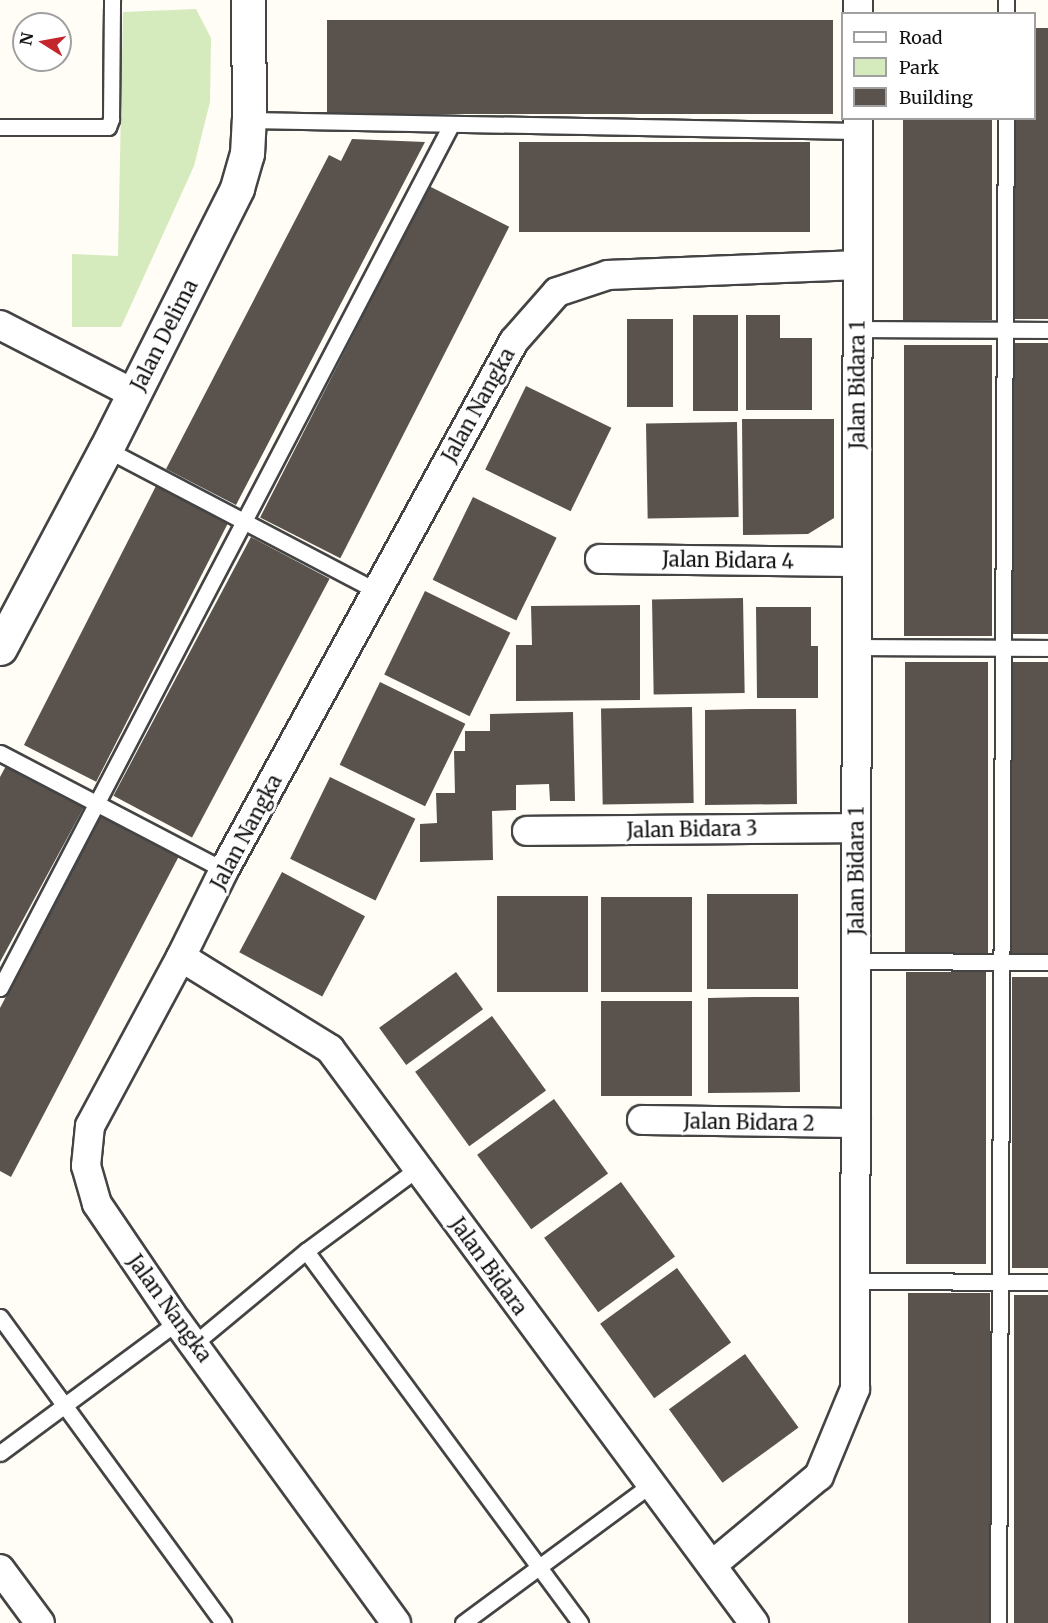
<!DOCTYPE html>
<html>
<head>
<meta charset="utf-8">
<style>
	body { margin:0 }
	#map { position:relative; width:1048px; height:1623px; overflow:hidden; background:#fffdf5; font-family:Merriweather,serif }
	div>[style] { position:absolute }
	.green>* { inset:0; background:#d5ebbd }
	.building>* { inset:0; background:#5a524d; transform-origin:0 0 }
	.roads { filter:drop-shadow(2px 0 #444) drop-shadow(-2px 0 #444) drop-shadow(0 2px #444) drop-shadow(0 -2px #444) }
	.service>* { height:15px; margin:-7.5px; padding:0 7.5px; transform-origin:7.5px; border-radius:7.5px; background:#fff }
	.minor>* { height:28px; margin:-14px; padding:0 14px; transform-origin:14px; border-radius:14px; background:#fff }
	.tertiary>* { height:33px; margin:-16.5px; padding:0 16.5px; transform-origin:16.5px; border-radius:16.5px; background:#fff }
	span { translate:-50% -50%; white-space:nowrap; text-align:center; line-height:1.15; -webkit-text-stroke:6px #fff; paint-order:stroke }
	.street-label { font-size:20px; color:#111 }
	.legend { position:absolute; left:841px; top:12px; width:195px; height:108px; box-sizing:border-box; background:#fff; border:2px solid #a0a0a0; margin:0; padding:8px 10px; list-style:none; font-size:18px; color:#111 }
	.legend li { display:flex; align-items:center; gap:12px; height:30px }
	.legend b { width:30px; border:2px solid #a0a0a0 }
	.north { position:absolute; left:12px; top:12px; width:60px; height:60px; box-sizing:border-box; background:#fff; border:2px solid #a0a0a0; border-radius:50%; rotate:281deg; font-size:16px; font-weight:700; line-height:24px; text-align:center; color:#111 }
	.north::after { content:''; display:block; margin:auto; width:21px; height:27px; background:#c4262e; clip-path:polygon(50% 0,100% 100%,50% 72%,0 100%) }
</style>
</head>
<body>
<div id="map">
	<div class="green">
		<i style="clip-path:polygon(196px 9px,211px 38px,210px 102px,194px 166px,121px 327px,72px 327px,72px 254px,118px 256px,123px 12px)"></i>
	</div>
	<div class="building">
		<i style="left:327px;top:20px;width:506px;height:94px"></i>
		<i style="clip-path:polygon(1035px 28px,1048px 28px,1048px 319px,1012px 319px,1010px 118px,1035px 118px)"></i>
		<i style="left:903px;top:118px;width:89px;height:202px"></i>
		<i style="clip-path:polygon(352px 139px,425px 142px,236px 505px,166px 469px,329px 155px,341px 161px)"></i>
		<i style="left:519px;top:142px;width:291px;height:90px"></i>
		<i style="left:429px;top:186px;width:90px;height:372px;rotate:27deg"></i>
		<i style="left:693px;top:315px;width:45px;height:96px"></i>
		<i style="clip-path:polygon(746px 315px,780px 315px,780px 338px,812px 338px,812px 410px,746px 410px)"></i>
		<i style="left:673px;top:319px;width:88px;height:46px;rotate:90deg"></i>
		<i style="left:1048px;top:343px;width:291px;height:36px;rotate:90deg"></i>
		<i style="left:992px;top:345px;width:291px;height:88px;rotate:90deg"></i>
		<i style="left:526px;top:386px;width:95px;height:93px;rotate:26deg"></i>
		<i style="clip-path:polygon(742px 419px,834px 419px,834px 518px,808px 534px,743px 535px)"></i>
		<i style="left:737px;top:422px;width:95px;height:91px;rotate:89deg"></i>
		<i style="left:157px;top:484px;width:81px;height:293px;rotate:27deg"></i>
		<i style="left:473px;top:497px;width:93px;height:92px;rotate:26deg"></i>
		<i style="left:251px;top:537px;width:89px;height:293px;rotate:28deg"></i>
		<i style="left:425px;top:591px;width:95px;height:93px;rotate:26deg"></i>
		<i style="left:743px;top:598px;width:95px;height:91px;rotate:89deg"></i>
		<i style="clip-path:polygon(640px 605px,640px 700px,516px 701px,516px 645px,532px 645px,531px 606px)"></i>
		<i style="clip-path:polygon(756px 607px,811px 607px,811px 646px,818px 646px,818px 698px,757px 698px)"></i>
		<i style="left:988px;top:662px;width:291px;height:83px;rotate:90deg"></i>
		<i style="left:1012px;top:662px;width:36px;height:291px"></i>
		<i style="left:380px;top:682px;width:95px;height:92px;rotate:26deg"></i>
		<i style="left:692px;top:707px;width:96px;height:91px;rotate:89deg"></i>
		<i style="clip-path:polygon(750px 709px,796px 709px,797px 804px,705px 805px,705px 710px)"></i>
		<i style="clip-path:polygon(573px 712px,575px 801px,550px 801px,549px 784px,516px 785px,516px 810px,492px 811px,493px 860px,420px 862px,420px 824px,437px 823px,436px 793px,455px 793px,454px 751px,465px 751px,465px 731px,490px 731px,490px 714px)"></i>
		<i style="clip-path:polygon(7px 764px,84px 807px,0 962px,0 777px)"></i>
		<i style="left:330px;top:777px;width:95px;height:91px;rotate:26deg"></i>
		<i style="clip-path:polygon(101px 815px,179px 856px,11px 1177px,0 1171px,0 1008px)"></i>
		<i style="left:282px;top:872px;width:94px;height:91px;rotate:28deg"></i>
		<i style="left:707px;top:894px;width:91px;height:95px"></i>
		<i style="left:588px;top:896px;width:96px;height:91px;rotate:90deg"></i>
		<i style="left:692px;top:897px;width:95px;height:91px;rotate:90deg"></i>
		<i style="left:456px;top:972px;width:46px;height:95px;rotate:54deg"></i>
		<i style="left:906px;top:972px;width:80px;height:292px"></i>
		<i style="left:1012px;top:977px;width:36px;height:291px"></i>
		<i style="clip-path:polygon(754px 997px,799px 997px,800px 1092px,708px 1093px,708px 998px)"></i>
		<i style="left:601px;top:1001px;width:91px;height:95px"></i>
		<i style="left:492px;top:1016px;width:92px;height:95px;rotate:54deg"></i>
		<i style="left:554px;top:1099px;width:92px;height:95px;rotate:54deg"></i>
		<i style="left:621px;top:1182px;width:92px;height:95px;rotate:54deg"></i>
		<i style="left:677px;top:1268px;width:92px;height:95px;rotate:54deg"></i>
		<i style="left:908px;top:1293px;width:82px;height:330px"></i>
		<i style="left:1048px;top:1295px;width:328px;height:34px;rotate:90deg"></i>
		<i style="left:745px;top:1354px;width:91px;height:94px;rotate:54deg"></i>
	</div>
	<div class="roads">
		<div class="service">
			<i style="left:1006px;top:14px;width:14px;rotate:-90deg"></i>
			<i style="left:249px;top:120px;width:608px;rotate:1.04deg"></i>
			<i style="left:0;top:127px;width:108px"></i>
			<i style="left:108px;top:127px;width:9px;rotate:-69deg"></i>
			<i style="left:111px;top:119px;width:119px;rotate:-89.5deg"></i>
			<i style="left:857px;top:329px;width:191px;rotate:0.3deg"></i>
			<i style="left:106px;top:449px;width:306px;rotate:27.7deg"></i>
			<i style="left:856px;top:647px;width:192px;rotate:0.3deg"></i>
			<i style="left:0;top:753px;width:253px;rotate:27.6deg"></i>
			<i style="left:856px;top:961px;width:192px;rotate:0.3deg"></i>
			<i style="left:0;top:988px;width:974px;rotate:-62.41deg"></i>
			<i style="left:306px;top:1251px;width:462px;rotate:53.6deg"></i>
			<i style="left:855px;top:1281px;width:193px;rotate:0.3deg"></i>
			<i style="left:0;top:1317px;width:379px;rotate:53.9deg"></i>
			<i style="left:195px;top:1343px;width:144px;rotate:-39.7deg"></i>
			<i style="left:306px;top:1251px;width:138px;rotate:-36.5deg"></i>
			<i style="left:0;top:1453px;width:220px;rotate:-36.5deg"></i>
			<i style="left:463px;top:1623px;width:232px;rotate:-36.4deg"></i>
			<i style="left:998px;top:1623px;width:1505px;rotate:-89.7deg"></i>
		</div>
		<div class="minor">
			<i style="left:858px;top:14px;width:14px;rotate:-90deg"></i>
			<i style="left:0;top:325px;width:151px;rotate:27.2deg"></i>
			<i style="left:600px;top:559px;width:257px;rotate:0.7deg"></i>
			<i style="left:527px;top:831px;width:329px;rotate:-0.5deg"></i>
			<i style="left:181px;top:957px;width:175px;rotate:31.7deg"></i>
			<i style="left:330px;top:1049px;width:714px;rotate:53.55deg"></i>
			<i style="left:642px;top:1120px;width:214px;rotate:0.8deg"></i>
			<i style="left:712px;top:1565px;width:139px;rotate:-39.8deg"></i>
			<i style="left:819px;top:1476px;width:94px;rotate:-67.5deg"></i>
			<i style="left:855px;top:1389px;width:1271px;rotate:-89.86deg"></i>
			<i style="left:0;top:1569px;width:67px;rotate:53.5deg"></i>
			<i style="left:396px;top:1623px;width:372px;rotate:-126deg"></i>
			<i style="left:177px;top:1322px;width:143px;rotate:-124.1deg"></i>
			<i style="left:97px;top:1204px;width:40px;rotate:-106deg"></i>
			<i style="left:86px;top:1166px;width:40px;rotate:-84.3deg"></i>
			<i style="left:90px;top:1126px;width:192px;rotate:-61.7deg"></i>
			<i style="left:181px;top:957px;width:97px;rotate:-63.7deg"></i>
			<i style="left:224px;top:870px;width:603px;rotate:-61.27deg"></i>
			<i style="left:514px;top:341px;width:65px;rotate:-48.7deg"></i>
			<i style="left:557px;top:292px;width:54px;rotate:-18.4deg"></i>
			<i style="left:608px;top:275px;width:250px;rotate:-2.3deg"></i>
		</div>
		<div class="tertiary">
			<i style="left:0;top:648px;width:225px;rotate:-62deg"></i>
			<i style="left:106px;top:449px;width:292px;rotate:-63.3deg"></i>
			<i style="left:237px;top:188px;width:35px;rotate:-74deg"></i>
			<i style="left:247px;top:154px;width:34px;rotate:-87deg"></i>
			<i style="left:249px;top:120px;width:120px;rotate:-90.5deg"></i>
		</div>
	</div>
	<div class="street-label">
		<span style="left:164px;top:335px;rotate:-63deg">Jalan Delima</span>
		<span style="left:857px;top:385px;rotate:-90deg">Jalan Bidara 1</span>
		<span style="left:478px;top:405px;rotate:-61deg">Jalan Nangka</span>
		<span style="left:728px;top:560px;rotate:1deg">Jalan Bidara 4</span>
		<span style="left:692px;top:829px;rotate:-1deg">Jalan Bidara 3</span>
		<span style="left:246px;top:832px;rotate:-62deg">Jalan Nangka</span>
		<span style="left:856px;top:871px;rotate:-90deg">Jalan Bidara 1</span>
		<span style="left:749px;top:1122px;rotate:1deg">Jalan Bidara 2</span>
		<span style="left:489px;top:1266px;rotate:54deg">Jalan Bidara</span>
		<span style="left:170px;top:1308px;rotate:54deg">Jalan Nangka</span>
	</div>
	<ul class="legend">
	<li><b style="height:8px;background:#fff"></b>Road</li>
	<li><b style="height:16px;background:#d5ebbd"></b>Park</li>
	<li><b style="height:16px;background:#5a524d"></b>Building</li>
	</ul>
	<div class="north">N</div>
</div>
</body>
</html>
